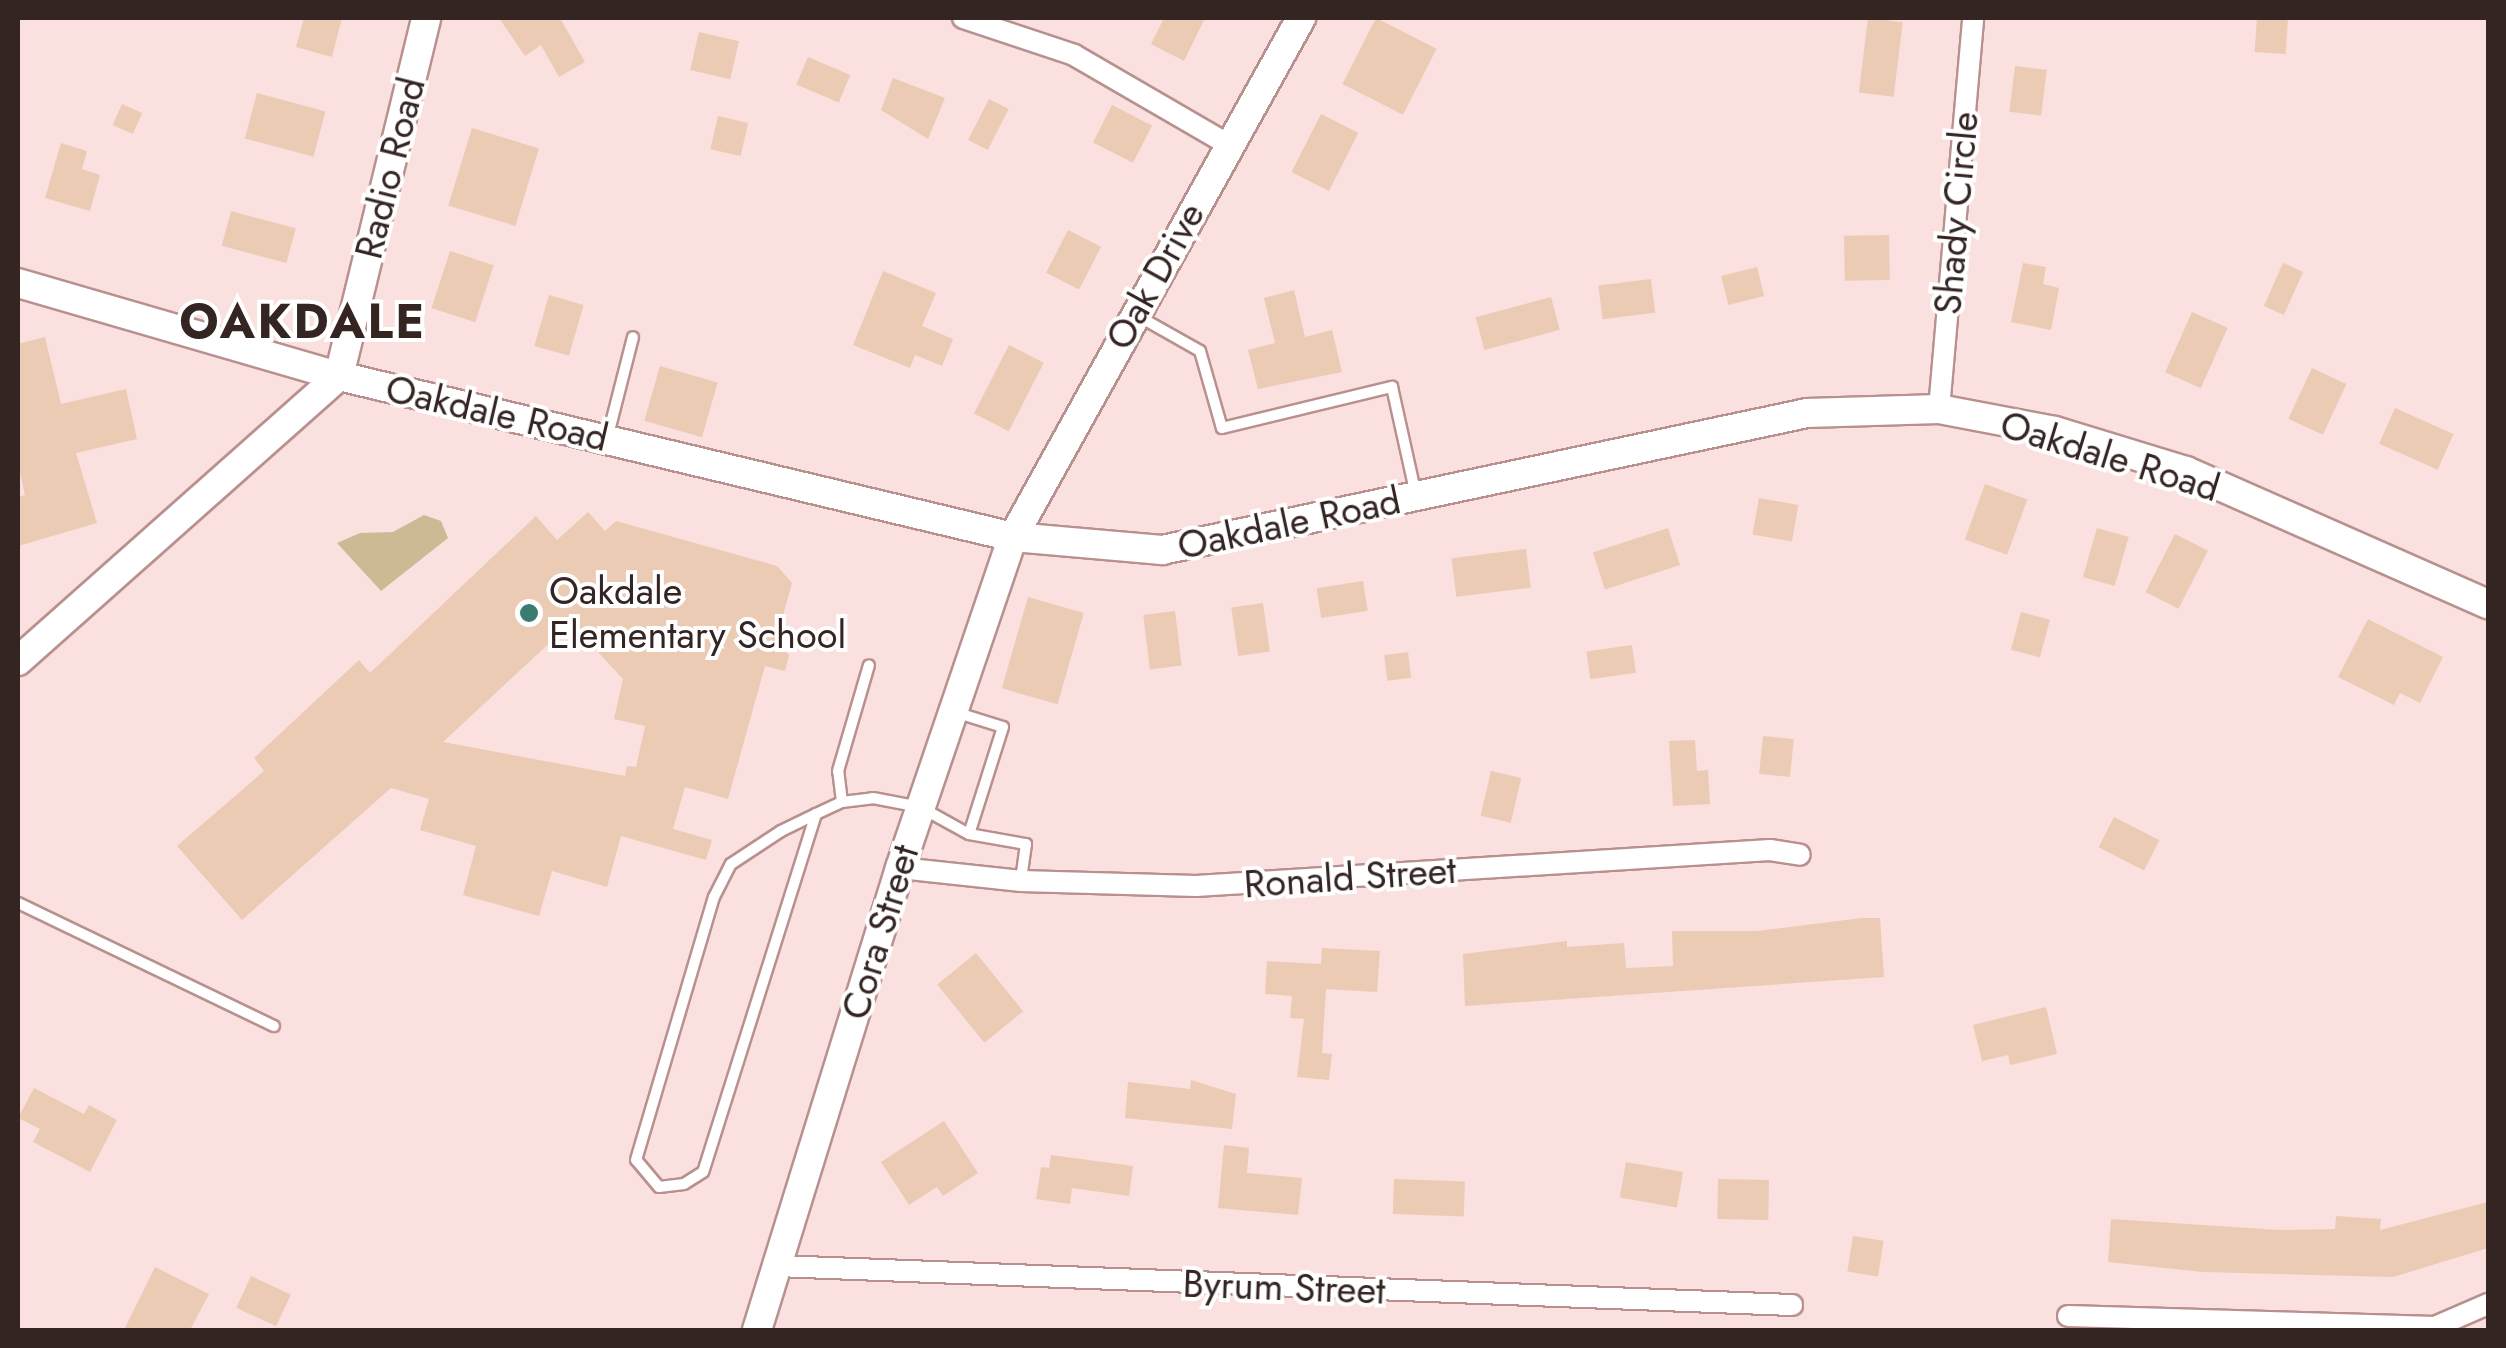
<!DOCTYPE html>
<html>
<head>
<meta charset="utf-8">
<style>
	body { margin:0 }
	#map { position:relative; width:2506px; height:1348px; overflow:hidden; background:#fae0de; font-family:Jost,sans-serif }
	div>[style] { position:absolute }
	.green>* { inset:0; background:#cdba94 }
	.building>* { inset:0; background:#eccbb5; transform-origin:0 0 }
	.roads { filter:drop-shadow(2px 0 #b8918e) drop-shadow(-2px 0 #b8918e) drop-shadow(0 2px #b8918e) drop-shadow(0 -2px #b8918e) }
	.lane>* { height:10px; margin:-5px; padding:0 5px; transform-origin:5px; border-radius:5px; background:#fff }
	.street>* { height:20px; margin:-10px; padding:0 10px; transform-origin:10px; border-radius:10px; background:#fff }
	.secondary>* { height:28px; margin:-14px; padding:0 14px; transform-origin:14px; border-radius:14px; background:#fff }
	.dots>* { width:28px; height:28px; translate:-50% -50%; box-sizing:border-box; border:5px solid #fff; border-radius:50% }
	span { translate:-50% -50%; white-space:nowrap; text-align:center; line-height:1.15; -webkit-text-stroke:8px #fff; paint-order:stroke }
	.street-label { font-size:38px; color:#342523 }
	.poi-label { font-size:38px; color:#342523 }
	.left { translate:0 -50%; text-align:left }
	.district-label { font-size:48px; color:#342523; font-weight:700; letter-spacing:2.5px }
	.frame { position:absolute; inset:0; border:20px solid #342523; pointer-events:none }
</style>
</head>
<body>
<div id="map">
	<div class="green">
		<i style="clip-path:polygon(424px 515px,441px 521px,448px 538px,381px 591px,337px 543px,360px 533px,393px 532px)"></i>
	</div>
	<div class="building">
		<i style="clip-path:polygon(304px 18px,342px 18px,332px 57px,296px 47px)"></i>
		<i style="clip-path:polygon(499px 18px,560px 18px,585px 62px,559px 77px,541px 45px,525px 56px)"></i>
		<i style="clip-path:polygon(1164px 18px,1205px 18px,1184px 61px,1151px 44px)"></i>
		<i style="left:1376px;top:18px;width:68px;height:74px;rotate:27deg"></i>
		<i style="left:1868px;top:18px;width:35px;height:75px;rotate:7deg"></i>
		<i style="left:2257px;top:18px;width:31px;height:34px;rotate:4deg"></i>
		<i style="left:699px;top:32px;width:41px;height:39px;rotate:13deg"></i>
		<i style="left:808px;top:57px;width:46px;height:30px;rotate:23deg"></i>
		<i style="left:2015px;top:66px;width:32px;height:46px;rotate:7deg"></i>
		<i style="clip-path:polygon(893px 78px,945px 98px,928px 139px,881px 110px)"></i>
		<i style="left:257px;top:93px;width:71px;height:47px;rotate:15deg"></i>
		<i style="left:989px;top:99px;width:22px;height:46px;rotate:27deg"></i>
		<i style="left:122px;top:104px;width:22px;height:23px;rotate:24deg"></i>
		<i style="left:1112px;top:105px;width:45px;height:42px;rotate:27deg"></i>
		<i style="left:1321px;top:114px;width:42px;height:65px;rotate:27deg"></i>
		<i style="left:718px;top:116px;width:31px;height:34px;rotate:13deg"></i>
		<i style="left:472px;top:128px;width:70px;height:81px;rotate:17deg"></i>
		<i style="clip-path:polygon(61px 143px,87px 151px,82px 169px,100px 175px,90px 211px,45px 198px)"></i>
		<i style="left:231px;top:211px;width:67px;height:36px;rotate:15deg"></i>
		<i style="left:1068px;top:230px;width:37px;height:48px;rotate:27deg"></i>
		<i style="left:1889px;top:235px;width:45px;height:45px;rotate:89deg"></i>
		<i style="left:450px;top:251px;width:46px;height:60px;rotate:18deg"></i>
		<i style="clip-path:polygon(2023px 263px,2046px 267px,2043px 284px,2059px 288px,2051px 330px,2011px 322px)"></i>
		<i style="left:2283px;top:263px;width:22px;height:47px;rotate:24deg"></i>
		<i style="left:1757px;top:267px;width:30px;height:37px;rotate:76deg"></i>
		<i style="clip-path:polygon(883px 271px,936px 293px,922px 326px,953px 339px,942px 366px,915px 355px,910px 368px,853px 345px)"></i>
		<i style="left:1651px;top:279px;width:34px;height:53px;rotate:83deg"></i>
		<i style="clip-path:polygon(1294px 290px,1305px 337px,1332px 330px,1342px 372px,1258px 389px,1248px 350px,1275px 343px,1264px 298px)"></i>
		<i style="left:549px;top:295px;width:36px;height:53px;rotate:16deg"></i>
		<i style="left:1551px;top:297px;width:34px;height:78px;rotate:75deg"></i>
		<i style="left:2192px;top:312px;width:39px;height:66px;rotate:24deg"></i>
		<i style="clip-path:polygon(45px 337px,61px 404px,126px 389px,137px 439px,76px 453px,97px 523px,18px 546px,18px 497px,25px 495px,18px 464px,18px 344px)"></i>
		<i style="left:1009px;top:345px;width:39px;height:77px;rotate:27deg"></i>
		<i style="left:660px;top:366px;width:60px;height:57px;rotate:16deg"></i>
		<i style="left:2312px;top:368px;width:38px;height:56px;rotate:25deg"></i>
		<i style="left:2395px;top:408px;width:64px;height:39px;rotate:24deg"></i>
		<i style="left:1985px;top:484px;width:45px;height:59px;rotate:20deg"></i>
		<i style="left:1759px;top:498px;width:40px;height:37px;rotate:10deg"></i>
		<i style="clip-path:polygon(evenodd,588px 512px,605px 531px,616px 521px,777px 566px,792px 583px,776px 641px,789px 655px,785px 671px,765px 666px,728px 799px,685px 787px,673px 829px,712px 840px,706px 860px,621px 836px,607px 887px,552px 871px,539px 916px,463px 895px,476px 846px,420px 830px,429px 799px,391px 788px,242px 920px,177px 846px,264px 771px,254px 758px,359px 660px,370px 673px,536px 516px,557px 540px,588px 512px,571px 623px,623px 679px,614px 719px,645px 726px,636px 767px,627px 766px,625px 776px,443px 742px,571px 623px)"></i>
		<i style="left:1668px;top:528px;width:39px;height:79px;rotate:72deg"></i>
		<i style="left:2097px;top:528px;width:33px;height:51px;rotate:16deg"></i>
		<i style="left:2175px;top:534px;width:37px;height:65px;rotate:27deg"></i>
		<i style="left:1526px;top:549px;width:39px;height:75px;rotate:83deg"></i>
		<i style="left:1363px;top:581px;width:30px;height:47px;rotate:81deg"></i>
		<i style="left:1028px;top:597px;width:58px;height:95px;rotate:16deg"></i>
		<i style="left:1263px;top:603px;width:49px;height:32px;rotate:82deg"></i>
		<i style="left:1175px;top:611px;width:55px;height:32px;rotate:83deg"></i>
		<i style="left:2021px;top:612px;width:30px;height:39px;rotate:15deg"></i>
		<i style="clip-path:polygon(2368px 619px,2443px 657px,2420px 703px,2400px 693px,2394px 705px,2338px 677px)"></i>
		<i style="left:1632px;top:645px;width:28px;height:46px;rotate:82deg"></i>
		<i style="left:1408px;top:652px;width:26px;height:24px;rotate:83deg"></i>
		<i style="left:1763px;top:736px;width:31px;height:38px;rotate:6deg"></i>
		<i style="clip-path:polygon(1695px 740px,1697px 771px,1708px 770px,1710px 804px,1673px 806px,1669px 741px)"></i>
		<i style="left:1491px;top:771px;width:31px;height:46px;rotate:13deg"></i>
		<i style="left:2114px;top:817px;width:51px;height:34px;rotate:27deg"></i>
		<i style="clip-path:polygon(1862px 918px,1880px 918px,1884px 977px,1465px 1006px,1463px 954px,1567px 941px,1567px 947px,1624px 943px,1626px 968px,1673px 966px,1672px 931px,1757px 931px)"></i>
		<i style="clip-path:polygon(1322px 948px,1380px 951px,1377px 992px,1326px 989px,1322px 1053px,1332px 1054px,1329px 1080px,1297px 1077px,1304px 1019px,1290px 1018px,1292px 996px,1265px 994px,1267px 961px,1321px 964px)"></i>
		<i style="left:976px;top:953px;width:75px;height:50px;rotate:51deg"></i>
		<i style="clip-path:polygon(2046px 1007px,2057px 1054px,2010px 1065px,2008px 1055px,1982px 1061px,1973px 1025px)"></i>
		<i style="clip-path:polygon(1191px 1080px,1236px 1094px,1232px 1129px,1125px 1118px,1128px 1082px,1190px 1089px)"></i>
		<i style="clip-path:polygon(34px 1088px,84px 1114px,89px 1105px,117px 1120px,90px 1172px,33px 1142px,40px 1129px,18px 1118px)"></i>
		<i style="clip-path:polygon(944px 1121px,978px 1173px,943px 1196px,937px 1187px,909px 1205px,881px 1162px)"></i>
		<i style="clip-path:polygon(1224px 1145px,1249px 1148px,1247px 1173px,1302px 1178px,1298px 1215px,1218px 1208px)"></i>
		<i style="clip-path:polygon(1051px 1155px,1133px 1166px,1129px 1196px,1072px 1188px,1070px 1204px,1036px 1199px,1041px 1167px,1049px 1168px)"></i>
		<i style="left:1626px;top:1162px;width:58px;height:36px;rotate:10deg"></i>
		<i style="left:1394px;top:1179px;width:71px;height:35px;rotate:2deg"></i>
		<i style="left:1718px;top:1179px;width:51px;height:40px;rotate:1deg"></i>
		<i style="clip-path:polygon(2488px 1202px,2488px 1248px,2393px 1277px,2203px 1272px,2108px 1262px,2111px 1219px,2279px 1230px,2335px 1229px,2336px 1216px,2381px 1219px,2380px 1230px)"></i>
		<i style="left:1853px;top:1236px;width:31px;height:36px;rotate:9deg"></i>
		<i style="clip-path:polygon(155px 1267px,209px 1294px,190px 1330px,124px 1330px)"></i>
		<i style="left:251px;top:1276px;width:44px;height:35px;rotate:25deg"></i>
	</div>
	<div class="roads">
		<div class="lane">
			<i style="left:1138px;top:316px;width:71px;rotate:29.4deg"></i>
			<i style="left:1200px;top:351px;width:80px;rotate:74.1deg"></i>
			<i style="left:1222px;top:428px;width:175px;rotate:-13.6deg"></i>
			<i style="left:1392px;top:387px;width:111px;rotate:77.5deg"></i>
			<i style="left:607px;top:439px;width:105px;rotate:-75.7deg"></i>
			<i style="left:958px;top:713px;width:47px;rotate:17.3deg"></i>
			<i style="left:1003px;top:727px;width:112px;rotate:107.6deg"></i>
			<i style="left:842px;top:802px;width:31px;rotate:-97deg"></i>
			<i style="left:838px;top:771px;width:110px;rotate:-73.7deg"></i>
			<i style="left:816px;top:814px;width:375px;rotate:107.5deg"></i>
			<i style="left:703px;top:1172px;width:22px;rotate:148deg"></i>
			<i style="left:684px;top:1184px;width:25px;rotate:173deg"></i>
			<i style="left:659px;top:1187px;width:35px;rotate:-130deg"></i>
			<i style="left:636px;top:1160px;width:274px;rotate:-73.5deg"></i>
			<i style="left:714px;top:897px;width:37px;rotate:-63deg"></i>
			<i style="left:731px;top:864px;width:60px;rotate:-33.4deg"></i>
			<i style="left:781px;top:831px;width:39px;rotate:-26deg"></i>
			<i style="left:816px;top:814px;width:29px;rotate:-25deg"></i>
			<i style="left:842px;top:802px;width:31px;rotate:-7deg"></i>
			<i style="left:873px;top:798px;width:48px;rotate:10.8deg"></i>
			<i style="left:920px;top:807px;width:56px;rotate:28.9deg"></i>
			<i style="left:969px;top:834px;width:58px;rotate:10deg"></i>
			<i style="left:1026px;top:844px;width:36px;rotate:98deg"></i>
			<i style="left:18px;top:903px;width:284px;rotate:25.7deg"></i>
		</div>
		<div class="street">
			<i style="left:963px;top:18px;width:117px;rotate:18.4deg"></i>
			<i style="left:1074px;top:55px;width:179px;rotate:30.1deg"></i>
			<i style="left:1939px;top:409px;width:392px;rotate:-85deg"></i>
			<i style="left:900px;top:868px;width:122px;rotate:6.1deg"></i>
			<i style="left:1021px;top:881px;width:175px;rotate:1.6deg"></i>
			<i style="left:1196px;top:886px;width:575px;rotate:-3.59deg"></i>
			<i style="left:1770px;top:850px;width:30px;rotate:9deg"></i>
			<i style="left:777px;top:1266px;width:1016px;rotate:2.2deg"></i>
			<i style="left:2068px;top:1316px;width:367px;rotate:1.7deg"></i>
			<i style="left:2435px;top:1327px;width:58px;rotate:-23.5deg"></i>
		</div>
		<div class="secondary">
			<i style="left:18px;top:283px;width:334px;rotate:16.2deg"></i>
			<i style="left:339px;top:376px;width:693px;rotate:13.43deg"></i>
			<i style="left:1013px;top:537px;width:150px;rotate:5deg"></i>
			<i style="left:1162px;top:550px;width:659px;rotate:-11.99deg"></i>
			<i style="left:1807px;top:413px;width:132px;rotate:-1.7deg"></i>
			<i style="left:1939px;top:409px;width:118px;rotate:10.7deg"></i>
			<i style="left:2055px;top:431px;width:137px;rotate:17deg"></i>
			<i style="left:2186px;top:471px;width:330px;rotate:23.8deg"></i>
			<i style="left:18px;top:661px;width:429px;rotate:-41.6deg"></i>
			<i style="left:339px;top:376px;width:368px;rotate:-76.3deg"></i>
			<i style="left:757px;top:1330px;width:484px;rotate:-72.8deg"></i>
			<i style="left:900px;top:868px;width:350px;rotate:-71.2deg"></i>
			<i style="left:1013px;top:537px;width:594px;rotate:-60.97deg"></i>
		</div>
	</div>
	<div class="dots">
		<i style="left:529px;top:613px;background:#3a7d70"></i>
	</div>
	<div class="street-label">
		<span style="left:390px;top:168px;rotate:-76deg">Radio Road</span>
		<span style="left:1956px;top:213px;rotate:-85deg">Shady Circle</span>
		<span style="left:1155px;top:276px;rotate:-61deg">Oak Drive</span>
		<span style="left:497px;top:413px;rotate:13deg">Oakdale Road</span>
		<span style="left:2110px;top:456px;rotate:17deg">Oakdale Road</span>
		<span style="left:1289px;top:523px;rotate:-12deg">Oakdale Road</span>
		<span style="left:1350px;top:877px;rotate:-4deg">Ronald Street</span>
		<span style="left:880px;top:932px;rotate:-73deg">Cora Street</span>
		<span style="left:1284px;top:1287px;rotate:2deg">Byrum Street</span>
	</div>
	<div class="poi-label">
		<span class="left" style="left:549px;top:613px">Oakdale<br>Elementary School</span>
	</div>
	<div class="district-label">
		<span style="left:303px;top:322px">OAKDALE</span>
	</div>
	<div class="frame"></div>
</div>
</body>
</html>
